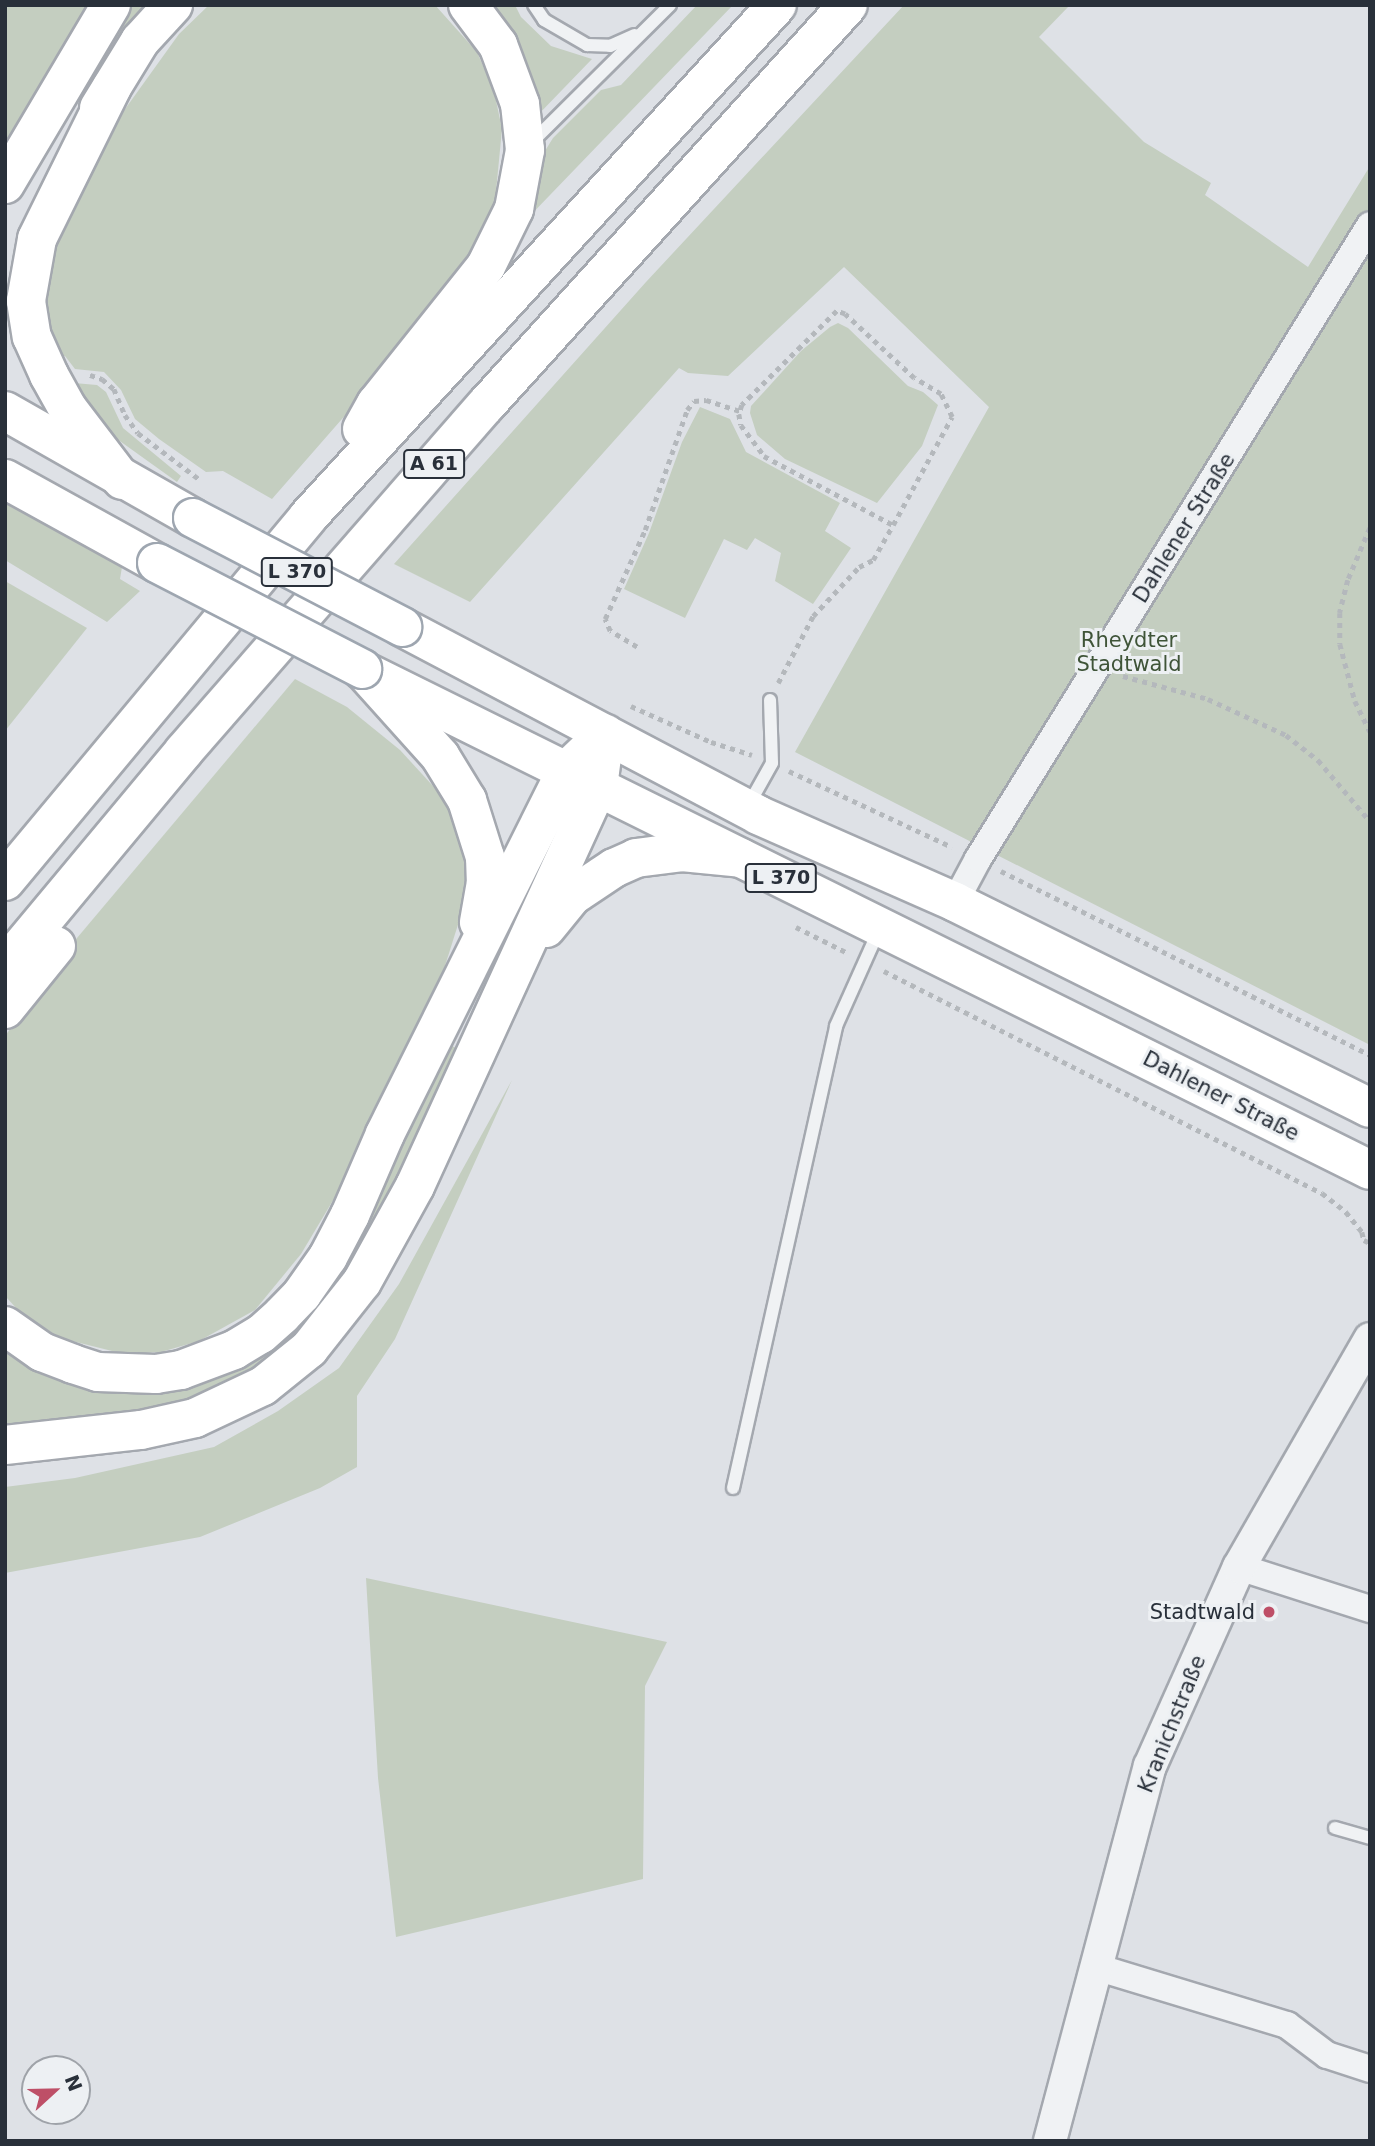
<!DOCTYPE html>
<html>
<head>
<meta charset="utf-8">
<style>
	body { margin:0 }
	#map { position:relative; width:1375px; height:2146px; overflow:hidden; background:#dee1e6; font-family:"DejaVu Sans",sans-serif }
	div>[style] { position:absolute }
	.green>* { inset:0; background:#c4cec0 }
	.path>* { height:4.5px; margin-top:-2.25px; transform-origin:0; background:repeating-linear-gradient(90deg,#b4b8bc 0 5px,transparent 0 10px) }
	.roads { filter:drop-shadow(2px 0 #a4a8af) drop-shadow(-2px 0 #a4a8af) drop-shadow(0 2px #a4a8af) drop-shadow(0 -2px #a4a8af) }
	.service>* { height:12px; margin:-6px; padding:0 6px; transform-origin:6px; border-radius:6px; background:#f0f2f4 }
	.minor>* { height:26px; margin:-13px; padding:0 13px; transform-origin:13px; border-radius:13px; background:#f0f2f4 }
	.tertiary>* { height:32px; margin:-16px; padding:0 16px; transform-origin:16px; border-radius:16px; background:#f0f2f4 }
	.primary>* { height:38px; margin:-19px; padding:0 19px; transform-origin:19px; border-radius:19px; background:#fff }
	.motorway>* { height:38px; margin:-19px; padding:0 19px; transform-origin:19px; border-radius:19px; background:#fff }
	.bridges { filter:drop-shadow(2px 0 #9ea6b0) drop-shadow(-2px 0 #9ea6b0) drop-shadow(0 2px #9ea6b0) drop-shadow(0 -2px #9ea6b0) }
	.primary-bridge>* { height:38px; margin:-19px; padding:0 19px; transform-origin:19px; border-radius:19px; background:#fff }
	.dots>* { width:19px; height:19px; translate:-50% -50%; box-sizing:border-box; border:4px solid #edf0f3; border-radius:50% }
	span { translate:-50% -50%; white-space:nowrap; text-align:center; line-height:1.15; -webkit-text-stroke:6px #edf0f3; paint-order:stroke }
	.shield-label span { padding:2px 5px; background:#edf0f3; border:2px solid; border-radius:5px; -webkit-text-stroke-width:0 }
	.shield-label { font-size:19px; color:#29303a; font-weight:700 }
	.street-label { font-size:21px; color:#29303a }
	.park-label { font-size:21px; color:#3f5438 }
	.poi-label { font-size:21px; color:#29303a }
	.right { translate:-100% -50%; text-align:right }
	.frame { position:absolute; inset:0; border:7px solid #29303a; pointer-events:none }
	.north { position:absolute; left:21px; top:2055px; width:70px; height:70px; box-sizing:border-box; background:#edf0f3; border:2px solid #9fa3a9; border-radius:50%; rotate:68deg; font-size:19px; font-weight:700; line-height:28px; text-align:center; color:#29303a }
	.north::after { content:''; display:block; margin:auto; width:24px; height:32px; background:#be4f67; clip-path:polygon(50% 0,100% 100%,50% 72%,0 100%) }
</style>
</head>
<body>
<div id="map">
	<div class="green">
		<i style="clip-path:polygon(5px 5px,90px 5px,5px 144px)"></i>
		<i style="clip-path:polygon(129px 5px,160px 5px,85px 104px,73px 96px)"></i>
		<i style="clip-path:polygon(209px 5px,435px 5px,477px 52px,494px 91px,502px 129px,495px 202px,482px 239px,453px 292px,272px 499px,223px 471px,206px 472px,159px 439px,135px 419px,121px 390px,104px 372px,75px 369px,65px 356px,48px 359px,37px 280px,110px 130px,179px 34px)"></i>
		<i style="clip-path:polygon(484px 5px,515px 5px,521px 17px,551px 46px,592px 59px,535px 118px)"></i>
		<i style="clip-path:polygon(697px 5px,733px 5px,524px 222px,535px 167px,553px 138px,601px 90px,621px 85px)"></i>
		<i style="clip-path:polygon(904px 5px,1070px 5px,1039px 37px,1144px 142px,1211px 183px,1205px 195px,1308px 267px,1370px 166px,1370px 1045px,795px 752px,989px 407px,844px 267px,728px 376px,688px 373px,679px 368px,470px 602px,394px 564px,646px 282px)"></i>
		<i style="clip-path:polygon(838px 323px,848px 328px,908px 386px,923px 392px,938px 405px,922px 446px,877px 503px,785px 459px,757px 435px,750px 413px,751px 406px,801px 351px,830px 327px)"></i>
		<i style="clip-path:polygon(74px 383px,97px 385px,106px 392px,123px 428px,181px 476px,177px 482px,110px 434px,79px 404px)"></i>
		<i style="clip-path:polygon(700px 407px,730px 419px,746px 452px,840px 503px,825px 531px,851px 548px,813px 604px,775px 581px,781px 553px,755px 538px,747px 550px,724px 539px,685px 618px,624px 589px,649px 533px,682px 442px)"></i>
		<i style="clip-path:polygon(5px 502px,122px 567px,120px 579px,140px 591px,107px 622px,5px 560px)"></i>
		<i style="clip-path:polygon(5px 581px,87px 628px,5px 731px)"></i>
		<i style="clip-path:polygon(295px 679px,347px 707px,400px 750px,433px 786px,458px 820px,469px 861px,467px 896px,444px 969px,335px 1197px,301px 1254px,255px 1310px,199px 1341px,161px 1352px,124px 1354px,60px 1338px,19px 1311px,5px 1296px,5px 1036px,77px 938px)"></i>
		<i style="clip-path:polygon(446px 1043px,462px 1051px,342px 1294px,295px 1346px,235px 1389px,177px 1409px,5px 1434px,5px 1340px,63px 1377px,280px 1331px)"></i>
		<i style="clip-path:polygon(512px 1080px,395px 1339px,357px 1396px,357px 1467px,320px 1488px,200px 1537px,5px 1573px,5px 1487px,75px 1478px,214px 1447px,278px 1411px,339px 1368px,399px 1284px)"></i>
		<i style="clip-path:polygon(366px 1578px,667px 1642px,645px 1686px,643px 1879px,396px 1937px,378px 1778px)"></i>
	</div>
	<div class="path">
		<i style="left:90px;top:375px;width:13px;rotate:18deg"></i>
		<i style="left:102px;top:379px;width:16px;rotate:40deg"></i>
		<i style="left:114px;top:389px;width:28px;rotate:67deg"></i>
		<i style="left:125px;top:415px;width:22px;rotate:54deg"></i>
		<i style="left:138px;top:433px;width:76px;rotate:37deg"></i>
		<i style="left:1370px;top:528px;width:56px;rotate:112.9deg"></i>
		<i style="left:1348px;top:580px;width:34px;rotate:104deg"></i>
		<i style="left:1340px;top:613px;width:31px;rotate:90deg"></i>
		<i style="left:1340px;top:644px;width:59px;rotate:75.3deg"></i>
		<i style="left:1355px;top:701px;width:34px;rotate:64deg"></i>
		<i style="left:637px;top:647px;width:31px;rotate:-149deg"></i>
		<i style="left:610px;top:631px;width:13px;rotate:-113deg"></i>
		<i style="left:605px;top:619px;width:98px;rotate:-65.8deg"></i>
		<i style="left:645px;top:530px;width:127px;rotate:-70.7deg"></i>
		<i style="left:687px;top:410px;width:11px;rotate:-52deg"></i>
		<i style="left:694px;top:401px;width:12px;rotate:-5deg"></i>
		<i style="left:706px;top:400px;width:36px;rotate:18deg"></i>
		<i style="left:1123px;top:676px;width:88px;rotate:15.1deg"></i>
		<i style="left:1208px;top:699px;width:86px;rotate:24.8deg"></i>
		<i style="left:1286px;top:735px;width:41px;rotate:38deg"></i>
		<i style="left:1318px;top:760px;width:80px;rotate:49.6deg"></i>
		<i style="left:778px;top:683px;width:76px;rotate:-62.4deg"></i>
		<i style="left:813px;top:616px;width:67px;rotate:-46.8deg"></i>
		<i style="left:859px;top:567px;width:16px;rotate:-27deg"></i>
		<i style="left:873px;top:560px;width:40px;rotate:-60.3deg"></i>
		<i style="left:893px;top:525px;width:123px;rotate:-61.4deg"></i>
		<i style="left:952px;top:417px;width:25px;rotate:-116deg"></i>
		<i style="left:941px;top:394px;width:31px;rotate:-149deg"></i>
		<i style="left:914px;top:378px;width:94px;rotate:-137.2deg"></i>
		<i style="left:845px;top:314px;width:9px;rotate:-159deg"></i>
		<i style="left:837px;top:311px;width:134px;rotate:135.3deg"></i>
		<i style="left:742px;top:405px;width:9px;rotate:108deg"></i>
		<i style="left:739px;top:414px;width:11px;rotate:80deg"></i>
		<i style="left:741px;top:425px;width:39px;rotate:53deg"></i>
		<i style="left:764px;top:456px;width:146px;rotate:28.1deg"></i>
		<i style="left:631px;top:706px;width:88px;rotate:24.2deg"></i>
		<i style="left:711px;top:742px;width:43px;rotate:17.6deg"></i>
		<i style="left:789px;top:771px;width:180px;rotate:25deg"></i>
		<i style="left:1001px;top:871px;width:412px;rotate:26.5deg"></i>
		<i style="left:796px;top:927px;width:58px;rotate:26.6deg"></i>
		<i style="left:884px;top:971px;width:491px;rotate:26.9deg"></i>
		<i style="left:1322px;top:1193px;width:31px;rotate:38deg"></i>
		<i style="left:1346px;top:1212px;width:26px;rotate:51deg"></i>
		<i style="left:1362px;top:1232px;width:8px;rotate:76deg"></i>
		<i style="left:1364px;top:1240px;width:7px;rotate:27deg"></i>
	</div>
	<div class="roads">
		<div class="service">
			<i style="left:534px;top:5px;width:18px;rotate:56deg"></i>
			<i style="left:544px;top:20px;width:50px;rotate:30.2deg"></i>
			<i style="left:587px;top:45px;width:23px;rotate:2deg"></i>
			<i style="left:610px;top:46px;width:27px;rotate:-24deg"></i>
			<i style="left:531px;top:143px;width:196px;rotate:-44.8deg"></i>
			<i style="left:748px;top:806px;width:49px;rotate:-60.8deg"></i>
			<i style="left:772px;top:763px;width:63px;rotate:-91.8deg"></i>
			<i style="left:733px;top:1488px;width:473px;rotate:-77.4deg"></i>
			<i style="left:836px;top:1026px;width:105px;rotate:-65.9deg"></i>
			<i style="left:1335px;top:1828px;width:36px;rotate:16deg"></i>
		</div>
		<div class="minor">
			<i style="left:955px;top:902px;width:49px;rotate:-61.9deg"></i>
			<i style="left:978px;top:859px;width:745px;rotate:-58.27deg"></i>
			<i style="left:1239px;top:1567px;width:138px;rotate:17.8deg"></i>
			<i style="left:1096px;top:1967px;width:200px;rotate:16.9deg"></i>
			<i style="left:1287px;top:2025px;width:50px;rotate:36.9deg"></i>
			<i style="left:1327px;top:2055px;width:45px;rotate:18deg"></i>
		</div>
		<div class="tertiary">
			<i style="left:1050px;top:2141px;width:388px;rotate:-75.1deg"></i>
			<i style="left:1150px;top:1766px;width:218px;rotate:-65.9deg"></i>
			<i style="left:1239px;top:1567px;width:263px;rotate:-60.1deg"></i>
		</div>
		<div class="primary">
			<i style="left:5px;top:411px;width:216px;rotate:29.6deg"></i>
			<i style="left:5px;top:479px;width:174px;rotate:28.9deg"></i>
			<i style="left:402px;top:627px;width:403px;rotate:27.8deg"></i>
			<i style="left:758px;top:815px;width:215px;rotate:23.8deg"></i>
			<i style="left:955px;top:902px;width:463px;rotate:26.4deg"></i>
			<i style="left:362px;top:670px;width:1125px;rotate:26.38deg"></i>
		</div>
		<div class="motorway">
			<i style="left:112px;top:87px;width:169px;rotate:116.3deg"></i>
			<i style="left:37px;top:239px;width:63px;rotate:100.1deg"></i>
			<i style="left:26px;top:301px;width:36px;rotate:81deg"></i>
			<i style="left:32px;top:337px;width:42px;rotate:65.9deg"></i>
			<i style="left:49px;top:375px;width:39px;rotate:61deg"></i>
			<i style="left:68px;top:409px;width:89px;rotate:52.7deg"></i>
			<i style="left:99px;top:108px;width:79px;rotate:-58.5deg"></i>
			<i style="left:140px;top:41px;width:49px;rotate:-47.5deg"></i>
			<i style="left:5px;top:184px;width:208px;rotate:-59.4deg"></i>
			<i style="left:362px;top:429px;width:29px;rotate:-61deg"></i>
			<i style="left:376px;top:404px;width:176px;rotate:-51.4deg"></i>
			<i style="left:486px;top:266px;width:64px;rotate:-63.8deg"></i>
			<i style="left:514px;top:209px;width:60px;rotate:-79.4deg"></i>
			<i style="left:525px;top:150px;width:46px;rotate:-96.2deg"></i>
			<i style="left:520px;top:104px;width:63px;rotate:-110.4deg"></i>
			<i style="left:498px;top:45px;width:50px;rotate:-126.9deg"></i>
			<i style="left:362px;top:669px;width:117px;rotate:48.1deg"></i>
			<i style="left:440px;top:756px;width:52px;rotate:58.5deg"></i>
			<i style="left:467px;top:800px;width:60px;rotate:72.5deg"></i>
			<i style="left:485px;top:857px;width:25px;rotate:88deg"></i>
			<i style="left:486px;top:882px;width:41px;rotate:99.9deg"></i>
			<i style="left:5px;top:881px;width:474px;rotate:-50.2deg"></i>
			<i style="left:308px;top:517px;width:694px;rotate:-47.51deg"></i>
			<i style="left:546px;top:928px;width:41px;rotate:-50.9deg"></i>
			<i style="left:572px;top:896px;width:50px;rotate:-33.7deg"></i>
			<i style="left:614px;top:868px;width:24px;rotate:-24deg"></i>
			<i style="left:636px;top:858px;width:46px;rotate:-7.4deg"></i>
			<i style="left:682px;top:852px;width:59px;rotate:5.8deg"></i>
			<i style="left:5px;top:966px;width:280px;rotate:-50.2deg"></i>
			<i style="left:184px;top:751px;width:459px;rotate:-48.9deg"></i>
			<i style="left:486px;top:405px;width:539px;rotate:-47.85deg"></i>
			<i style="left:5px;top:1009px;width:81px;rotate:-51deg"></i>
			<i style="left:5px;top:1326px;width:45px;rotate:35.1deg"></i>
			<i style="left:42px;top:1352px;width:33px;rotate:21deg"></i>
			<i style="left:73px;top:1364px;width:26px;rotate:18deg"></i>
			<i style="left:98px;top:1372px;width:58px;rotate:2deg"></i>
			<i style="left:156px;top:1374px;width:25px;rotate:-9deg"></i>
			<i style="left:181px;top:1370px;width:57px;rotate:-20.7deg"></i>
			<i style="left:234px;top:1350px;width:31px;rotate:-31deg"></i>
			<i style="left:261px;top:1334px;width:28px;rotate:-42deg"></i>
			<i style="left:282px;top:1315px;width:29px;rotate:-46deg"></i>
			<i style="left:302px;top:1294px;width:45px;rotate:-54.9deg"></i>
			<i style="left:328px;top:1257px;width:47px;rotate:-62.4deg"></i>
			<i style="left:350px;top:1215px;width:88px;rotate:-66.6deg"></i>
			<i style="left:385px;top:1134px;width:406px;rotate:-63.5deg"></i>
			<i style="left:566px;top:771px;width:54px;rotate:-43.5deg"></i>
			<i style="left:5px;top:1445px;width:137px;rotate:-6.3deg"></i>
			<i style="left:141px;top:1430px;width:55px;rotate:-12.5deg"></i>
			<i style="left:195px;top:1418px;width:75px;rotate:-25.2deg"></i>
			<i style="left:263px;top:1386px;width:59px;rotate:-38.8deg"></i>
			<i style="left:309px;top:1349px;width:85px;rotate:-51.7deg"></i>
			<i style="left:362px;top:1282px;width:110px;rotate:-61.1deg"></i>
			<i style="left:415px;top:1186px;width:439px;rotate:-65.4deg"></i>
			<i style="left:598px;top:787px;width:53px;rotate:-82.5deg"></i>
		</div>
	</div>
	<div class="bridges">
		<div class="primary-bridge">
			<i style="left:193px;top:518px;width:236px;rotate:27.5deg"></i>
			<i style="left:157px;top:563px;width:231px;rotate:27.3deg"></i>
		</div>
	</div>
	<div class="dots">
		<i style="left:1269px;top:1612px;background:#be4f67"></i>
	</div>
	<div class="shield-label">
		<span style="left:434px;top:464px">A 61</span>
		<span style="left:297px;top:572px">L 370</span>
		<span style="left:781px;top:878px">L 370</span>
	</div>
	<div class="street-label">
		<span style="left:1184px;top:528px;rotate:-58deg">Dahlener Straße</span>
		<span style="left:1221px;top:1096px;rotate:27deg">Dahlener Straße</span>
		<span style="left:1172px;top:1724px;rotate:-68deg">Kranichstraße</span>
	</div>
	<div class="park-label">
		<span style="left:1129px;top:652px">Rheydter<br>Stadtwald</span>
	</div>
	<div class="poi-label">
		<span class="right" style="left:1255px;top:1612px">Stadtwald</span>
	</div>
	<div class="frame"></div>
	<div class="north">N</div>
</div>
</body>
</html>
